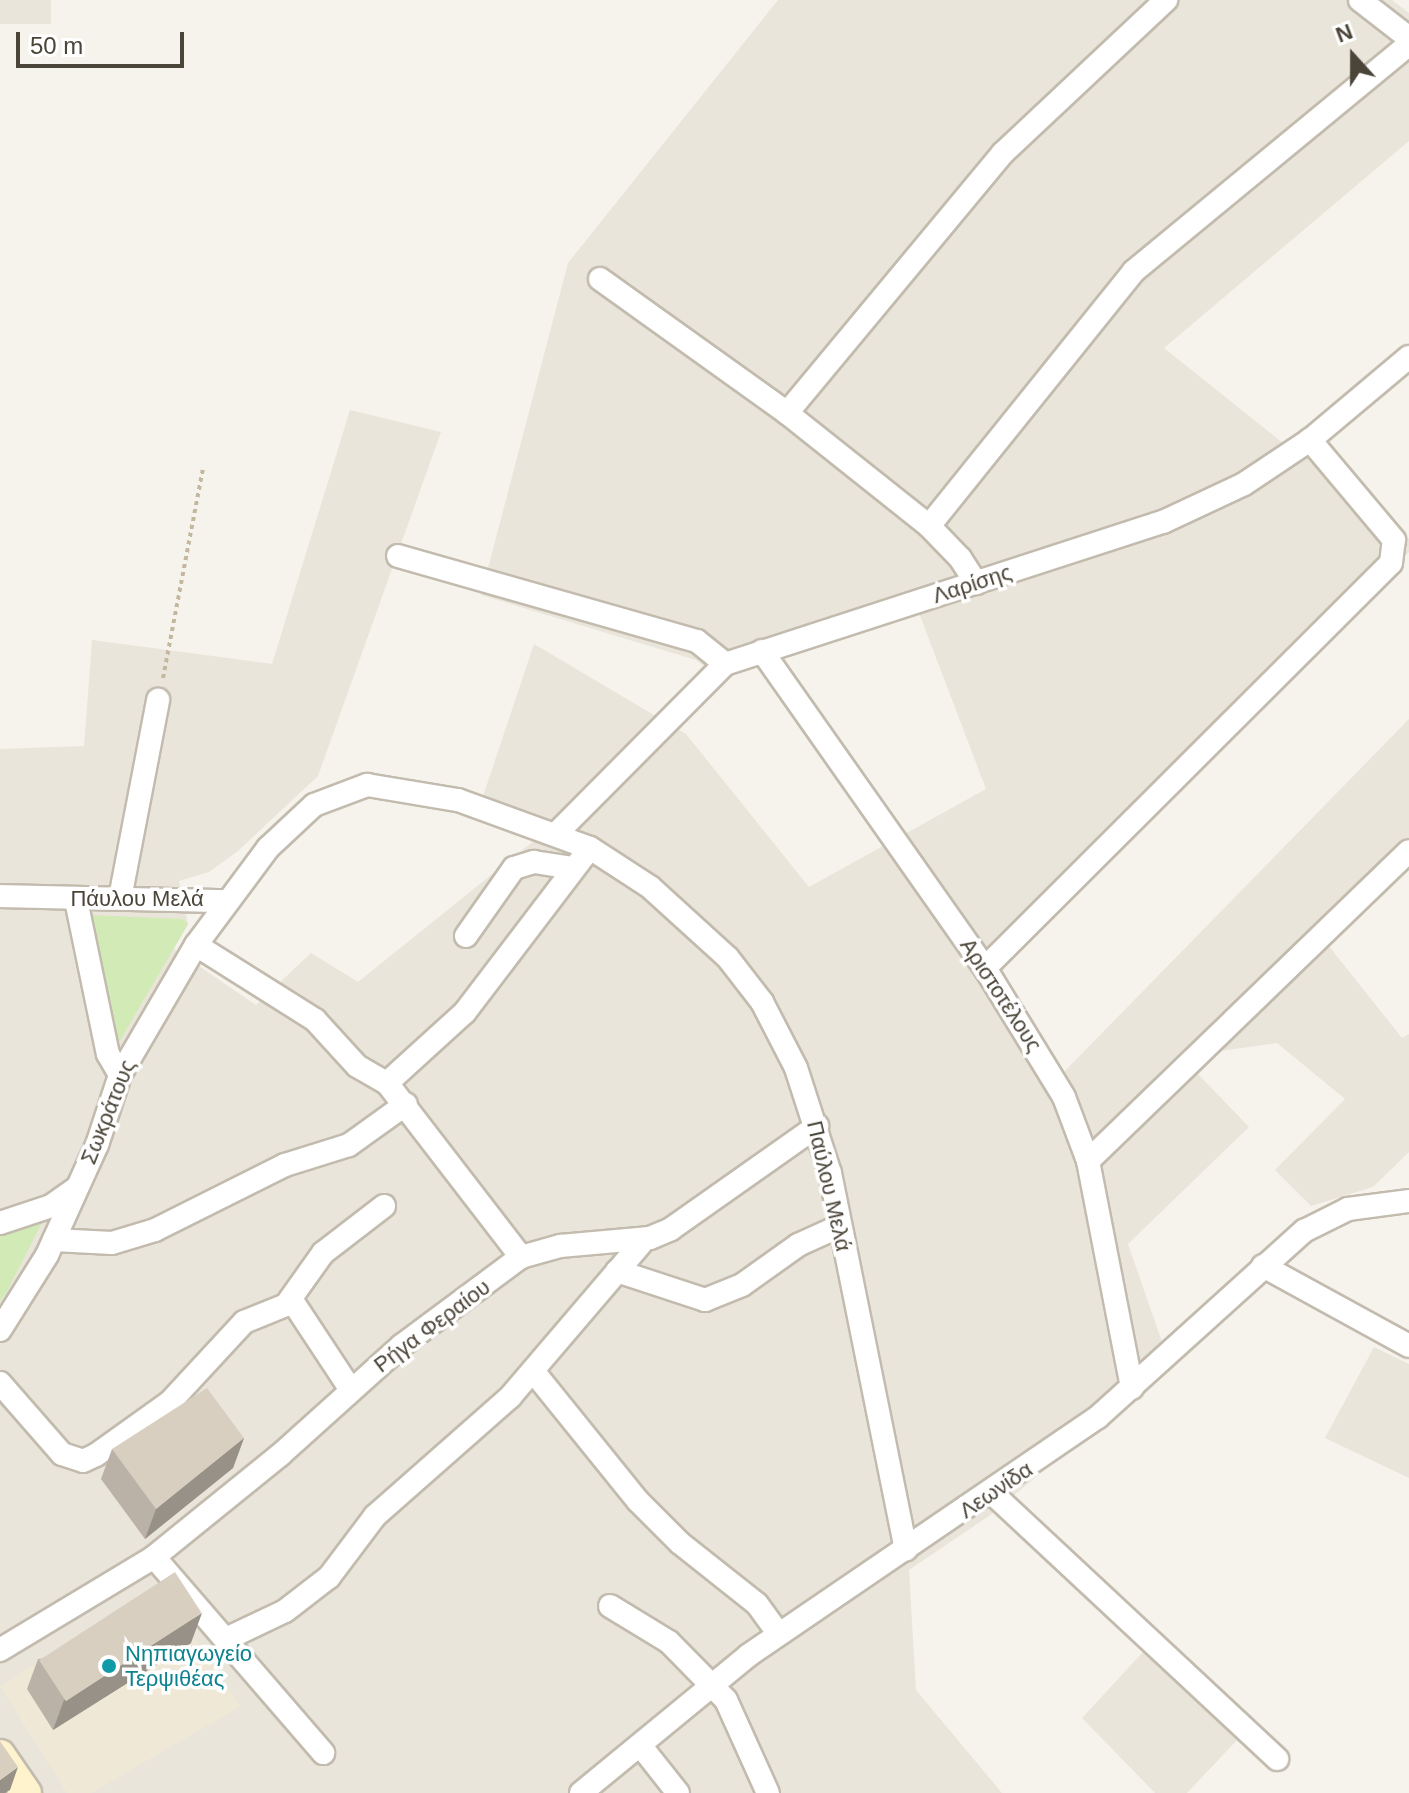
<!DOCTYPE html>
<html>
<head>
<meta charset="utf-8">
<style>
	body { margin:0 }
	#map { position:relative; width:1409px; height:1793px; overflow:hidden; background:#f6f3ec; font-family:Arial,sans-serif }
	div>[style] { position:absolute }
	.residential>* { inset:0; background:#eae5da; transform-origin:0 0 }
	.education>* { inset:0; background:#efe8d6 }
	.green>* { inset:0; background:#d2eab5 }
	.path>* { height:4px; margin-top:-2px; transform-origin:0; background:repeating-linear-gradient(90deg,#c4b79f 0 4px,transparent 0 8px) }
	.roads { filter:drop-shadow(2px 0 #c2bbae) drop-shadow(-2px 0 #c2bbae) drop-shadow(0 2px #c2bbae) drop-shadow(0 -2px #c2bbae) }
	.street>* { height:22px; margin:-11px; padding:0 11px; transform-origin:11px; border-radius:11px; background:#fff }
	.secondary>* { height:30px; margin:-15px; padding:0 15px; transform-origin:15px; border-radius:15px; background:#fff3cd }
	.wall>* { inset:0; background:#bab2a6 }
	.shaded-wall>* { inset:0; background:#979187 }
	.building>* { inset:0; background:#d8cfc1; transform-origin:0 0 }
	.dots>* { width:22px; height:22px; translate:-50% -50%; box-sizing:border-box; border:4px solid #fff; border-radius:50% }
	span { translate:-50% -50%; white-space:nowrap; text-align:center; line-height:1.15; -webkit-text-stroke:7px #fff; paint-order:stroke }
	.street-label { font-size:22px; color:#4b4439 }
	.culture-label { font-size:22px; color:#0d838f }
	.left { translate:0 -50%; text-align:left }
	.north { position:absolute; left:1313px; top:16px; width:80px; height:80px; -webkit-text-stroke:6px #fff; paint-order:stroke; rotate:339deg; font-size:22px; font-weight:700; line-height:32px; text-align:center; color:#4b4439 }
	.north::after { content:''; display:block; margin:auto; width:28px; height:36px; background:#4b4439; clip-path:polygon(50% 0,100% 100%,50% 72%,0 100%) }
	.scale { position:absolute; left:16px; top:32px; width:168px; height:36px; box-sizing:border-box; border:4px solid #4b4439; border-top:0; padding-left:10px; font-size:24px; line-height:28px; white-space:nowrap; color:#4b4439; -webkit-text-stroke:6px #fff; paint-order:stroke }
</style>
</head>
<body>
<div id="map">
	<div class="residential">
		<i style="left:0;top:0;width:51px;height:24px"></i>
		<i style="clip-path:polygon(778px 0,1392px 0,1409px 13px,1409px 141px,1164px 348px,1298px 455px,1323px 437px,1409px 539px,1409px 552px,996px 964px,995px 976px,1060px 1076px,1409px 719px,1409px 867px,1328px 945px,1402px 1038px,1409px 1034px,1409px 1152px,1373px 1187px,1311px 1206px,1275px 1170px,1345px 1099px,1277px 1043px,1220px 1051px,1197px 1073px,1249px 1127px,1128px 1244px,1170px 1365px,989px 1516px,909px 1570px,916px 1690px,1002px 1793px,0 1793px,0 749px,84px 746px,92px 640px,272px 664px,350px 410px,441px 432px,318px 776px,238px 851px,209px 872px,179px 881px,188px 924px,174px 949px,256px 1005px,311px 953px,358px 982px,552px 826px,482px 799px,534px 644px,686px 734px,809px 887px,986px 789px,919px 613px,721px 679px,696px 660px,481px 595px,568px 263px)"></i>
		<i style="clip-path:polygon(1374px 1347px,1409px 1364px,1409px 1478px,1325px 1438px)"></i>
		<i style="clip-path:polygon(1143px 1652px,1239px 1738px,1187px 1793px,1155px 1793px,1082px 1718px)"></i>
	</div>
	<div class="education">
		<i style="clip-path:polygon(159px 1588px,241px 1706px,91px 1793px,67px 1793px,0 1686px)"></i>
	</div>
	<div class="green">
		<i style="clip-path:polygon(89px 915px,183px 919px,188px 924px,118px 1044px,112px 1042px)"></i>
		<i style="clip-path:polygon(46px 1215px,6px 1293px,0 1301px,0 1230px)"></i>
	</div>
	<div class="path">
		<i style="left:163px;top:678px;width:214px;rotate:-79.2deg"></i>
	</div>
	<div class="roads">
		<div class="street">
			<i style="left:1360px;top:0;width:62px;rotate:37.8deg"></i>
			<i style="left:600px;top:279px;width:230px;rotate:35.6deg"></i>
			<i style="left:787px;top:413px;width:181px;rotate:38.5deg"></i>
			<i style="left:929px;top:526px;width:45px;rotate:45.9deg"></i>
			<i style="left:960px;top:558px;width:30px;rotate:57deg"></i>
			<i style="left:787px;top:413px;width:338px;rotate:-50.3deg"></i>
			<i style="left:1003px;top:153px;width:224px;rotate:-43.2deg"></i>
			<i style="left:929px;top:526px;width:327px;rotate:-51.2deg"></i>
			<i style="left:1134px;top:271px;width:357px;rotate:-39.5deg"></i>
			<i style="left:398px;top:556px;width:311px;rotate:15.9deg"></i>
			<i style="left:697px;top:641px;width:36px;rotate:39deg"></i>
			<i style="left:762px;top:651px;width:388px;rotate:54.9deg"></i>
			<i style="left:985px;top:968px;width:151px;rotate:58.5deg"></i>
			<i style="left:1064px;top:1097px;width:68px;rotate:69.4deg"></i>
			<i style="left:1088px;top:1161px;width:231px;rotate:79deg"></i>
			<i style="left:556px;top:834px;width:240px;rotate:-45.2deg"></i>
			<i style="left:725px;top:664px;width:460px;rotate:-18deg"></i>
			<i style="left:1163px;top:522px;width:89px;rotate:-25.1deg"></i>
			<i style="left:1244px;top:484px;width:79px;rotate:-33.7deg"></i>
			<i style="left:1310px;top:440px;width:129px;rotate:-40deg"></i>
			<i style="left:0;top:896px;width:228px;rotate:1.3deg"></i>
			<i style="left:120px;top:898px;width:202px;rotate:-79.1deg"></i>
			<i style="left:76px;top:900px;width:157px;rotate:78.3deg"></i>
			<i style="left:108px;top:1054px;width:24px;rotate:60deg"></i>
			<i style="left:466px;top:936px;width:83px;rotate:-54.8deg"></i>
			<i style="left:514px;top:868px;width:21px;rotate:-17deg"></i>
			<i style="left:534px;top:862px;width:38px;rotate:9deg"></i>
			<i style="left:196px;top:945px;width:141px;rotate:32.2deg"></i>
			<i style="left:315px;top:1020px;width:62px;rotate:47.6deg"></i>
			<i style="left:357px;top:1066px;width:34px;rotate:30deg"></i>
			<i style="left:387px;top:1083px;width:220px;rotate:52.4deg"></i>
			<i style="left:985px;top:968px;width:573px;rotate:-44.93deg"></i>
			<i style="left:1391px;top:563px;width:23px;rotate:-83deg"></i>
			<i style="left:1394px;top:540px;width:131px;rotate:-130deg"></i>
			<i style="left:387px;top:1083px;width:105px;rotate:-42.3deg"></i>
			<i style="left:465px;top:1012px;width:206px;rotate:-52.7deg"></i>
			<i style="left:1088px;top:1161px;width:446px;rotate:-44deg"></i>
			<i style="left:0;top:1223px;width:54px;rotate:-18.4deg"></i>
			<i style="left:51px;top:1206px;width:29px;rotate:-35deg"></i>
			<i style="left:54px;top:1240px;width:58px;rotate:3deg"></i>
			<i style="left:112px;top:1243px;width:45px;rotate:-16.8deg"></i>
			<i style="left:155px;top:1230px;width:145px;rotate:-26.6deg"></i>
			<i style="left:285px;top:1165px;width:67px;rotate:-17.4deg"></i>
			<i style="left:349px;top:1145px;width:70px;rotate:-35.7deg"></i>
			<i style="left:1263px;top:1266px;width:166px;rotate:28.7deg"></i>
			<i style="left:617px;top:1271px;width:93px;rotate:18.2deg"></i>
			<i style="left:705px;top:1300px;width:40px;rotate:-22deg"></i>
			<i style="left:742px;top:1285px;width:69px;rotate:-35.5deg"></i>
			<i style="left:798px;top:1245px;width:46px;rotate:-24.3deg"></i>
			<i style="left:291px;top:1299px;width:109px;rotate:56.6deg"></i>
			<i style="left:0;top:1330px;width:89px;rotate:-57.9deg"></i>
			<i style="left:47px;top:1255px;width:121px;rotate:-65.6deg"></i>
			<i style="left:97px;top:1145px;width:74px;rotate:-71.8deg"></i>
			<i style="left:120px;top:1075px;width:151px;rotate:-59.7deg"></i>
			<i style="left:196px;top:945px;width:121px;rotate:-53.4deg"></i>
			<i style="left:268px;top:848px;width:63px;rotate:-43.1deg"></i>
			<i style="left:314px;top:805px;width:57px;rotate:-20.7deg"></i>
			<i style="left:367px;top:785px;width:92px;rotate:9.4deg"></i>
			<i style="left:458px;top:800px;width:140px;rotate:20deg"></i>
			<i style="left:590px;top:848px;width:72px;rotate:33deg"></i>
			<i style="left:650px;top:887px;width:105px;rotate:42.3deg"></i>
			<i style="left:728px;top:958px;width:56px;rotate:52.3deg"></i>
			<i style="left:762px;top:1002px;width:74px;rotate:62.7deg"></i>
			<i style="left:796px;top:1068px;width:110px;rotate:72.1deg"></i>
			<i style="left:830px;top:1173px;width:384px;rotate:78.6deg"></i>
			<i style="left:533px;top:1371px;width:167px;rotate:51.1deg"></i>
			<i style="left:638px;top:1501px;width:59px;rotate:45deg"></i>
			<i style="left:680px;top:1543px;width:98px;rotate:38.4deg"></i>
			<i style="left:757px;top:1604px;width:37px;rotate:54deg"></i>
			<i style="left:0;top:1383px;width:94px;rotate:48.9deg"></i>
			<i style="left:62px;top:1454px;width:22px;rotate:18deg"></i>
			<i style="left:83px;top:1461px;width:14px;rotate:-25deg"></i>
			<i style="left:96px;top:1455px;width:91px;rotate:-35.6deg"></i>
			<i style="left:170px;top:1402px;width:109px;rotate:-47.2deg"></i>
			<i style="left:244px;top:1322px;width:45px;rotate:-22deg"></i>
			<i style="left:286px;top:1305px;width:64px;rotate:-54.6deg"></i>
			<i style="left:323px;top:1253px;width:77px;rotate:-37.6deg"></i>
			<i style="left:992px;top:1493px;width:390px;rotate:43deg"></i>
			<i style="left:154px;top:1557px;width:259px;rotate:49.2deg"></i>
			<i style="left:610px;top:1606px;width:69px;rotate:31.4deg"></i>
			<i style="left:669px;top:1642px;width:81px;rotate:45.5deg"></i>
			<i style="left:726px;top:1700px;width:102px;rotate:65.7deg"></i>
			<i style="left:226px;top:1639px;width:65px;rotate:-25.4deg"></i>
			<i style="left:285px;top:1611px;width:56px;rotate:-37.7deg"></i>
			<i style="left:329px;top:1577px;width:76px;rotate:-53deg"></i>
			<i style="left:375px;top:1516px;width:180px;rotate:-41.4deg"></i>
			<i style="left:510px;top:1397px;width:208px;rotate:-49.5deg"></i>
			<i style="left:0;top:1650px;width:180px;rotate:-31.1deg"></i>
			<i style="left:154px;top:1557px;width:162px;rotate:-39deg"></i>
			<i style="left:280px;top:1455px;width:163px;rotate:-42deg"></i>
			<i style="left:401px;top:1346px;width:149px;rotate:-36.6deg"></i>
			<i style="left:521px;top:1257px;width:41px;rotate:-15.8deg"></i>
			<i style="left:560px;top:1246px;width:90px;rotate:-5.1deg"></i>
			<i style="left:650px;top:1238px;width:23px;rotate:-23deg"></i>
			<i style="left:671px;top:1229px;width:179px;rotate:-35.2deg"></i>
			<i style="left:640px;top:1745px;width:61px;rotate:51.6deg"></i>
			<i style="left:581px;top:1793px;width:217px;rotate:-39.4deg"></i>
			<i style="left:749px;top:1655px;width:422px;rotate:-34.3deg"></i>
			<i style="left:1098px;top:1417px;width:278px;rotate:-42.1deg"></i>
			<i style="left:1304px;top:1231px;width:49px;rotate:-26.6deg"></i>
			<i style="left:1348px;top:1209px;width:62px;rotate:-7.5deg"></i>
		</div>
		<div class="secondary">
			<i style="left:0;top:1755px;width:46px;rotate:55.6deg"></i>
		</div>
	</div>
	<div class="wall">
		<i style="clip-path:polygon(244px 1438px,233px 1468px,145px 1539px,101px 1479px,112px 1449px)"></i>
		<i style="clip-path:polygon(191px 1643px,53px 1730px,27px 1689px,38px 1659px)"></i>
	</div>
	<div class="shaded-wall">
		<i style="clip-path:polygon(244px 1438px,233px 1468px,145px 1539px,156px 1509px)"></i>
		<i style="clip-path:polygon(202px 1613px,191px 1643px,53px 1730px,64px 1700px)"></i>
		<i style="clip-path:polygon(18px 1767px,10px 1790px,5px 1793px,0 1793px,0 1780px)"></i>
	</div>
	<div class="building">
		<i style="clip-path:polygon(207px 1388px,244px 1438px,156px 1509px,112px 1449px)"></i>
		<i style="left:175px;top:1572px;width:49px;height:162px;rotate:57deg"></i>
		<i style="clip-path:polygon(0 1741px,18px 1767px,0 1780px)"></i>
	</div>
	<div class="dots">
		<i style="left:109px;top:1666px;background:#0f9aa8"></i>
	</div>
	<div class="street-label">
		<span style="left:972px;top:584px;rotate:-18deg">Λαρίσης</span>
		<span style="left:137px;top:899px">Πάυλου Μελά</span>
		<span style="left:1001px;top:995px;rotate:57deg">Αριστοτέλους</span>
		<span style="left:108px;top:1112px;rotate:-68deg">Σωκράτους</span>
		<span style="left:829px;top:1186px;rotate:77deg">Παύλου Μελά</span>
		<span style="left:432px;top:1326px;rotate:-37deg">Ρήγα Φεραίου</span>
		<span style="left:996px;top:1490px;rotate:-34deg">Λεωνίδα</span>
	</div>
	<div class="culture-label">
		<span class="left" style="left:125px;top:1666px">Νηπιαγωγείο<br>Τερψιθέας</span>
	</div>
	<div class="north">N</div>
	<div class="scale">50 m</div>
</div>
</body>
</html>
